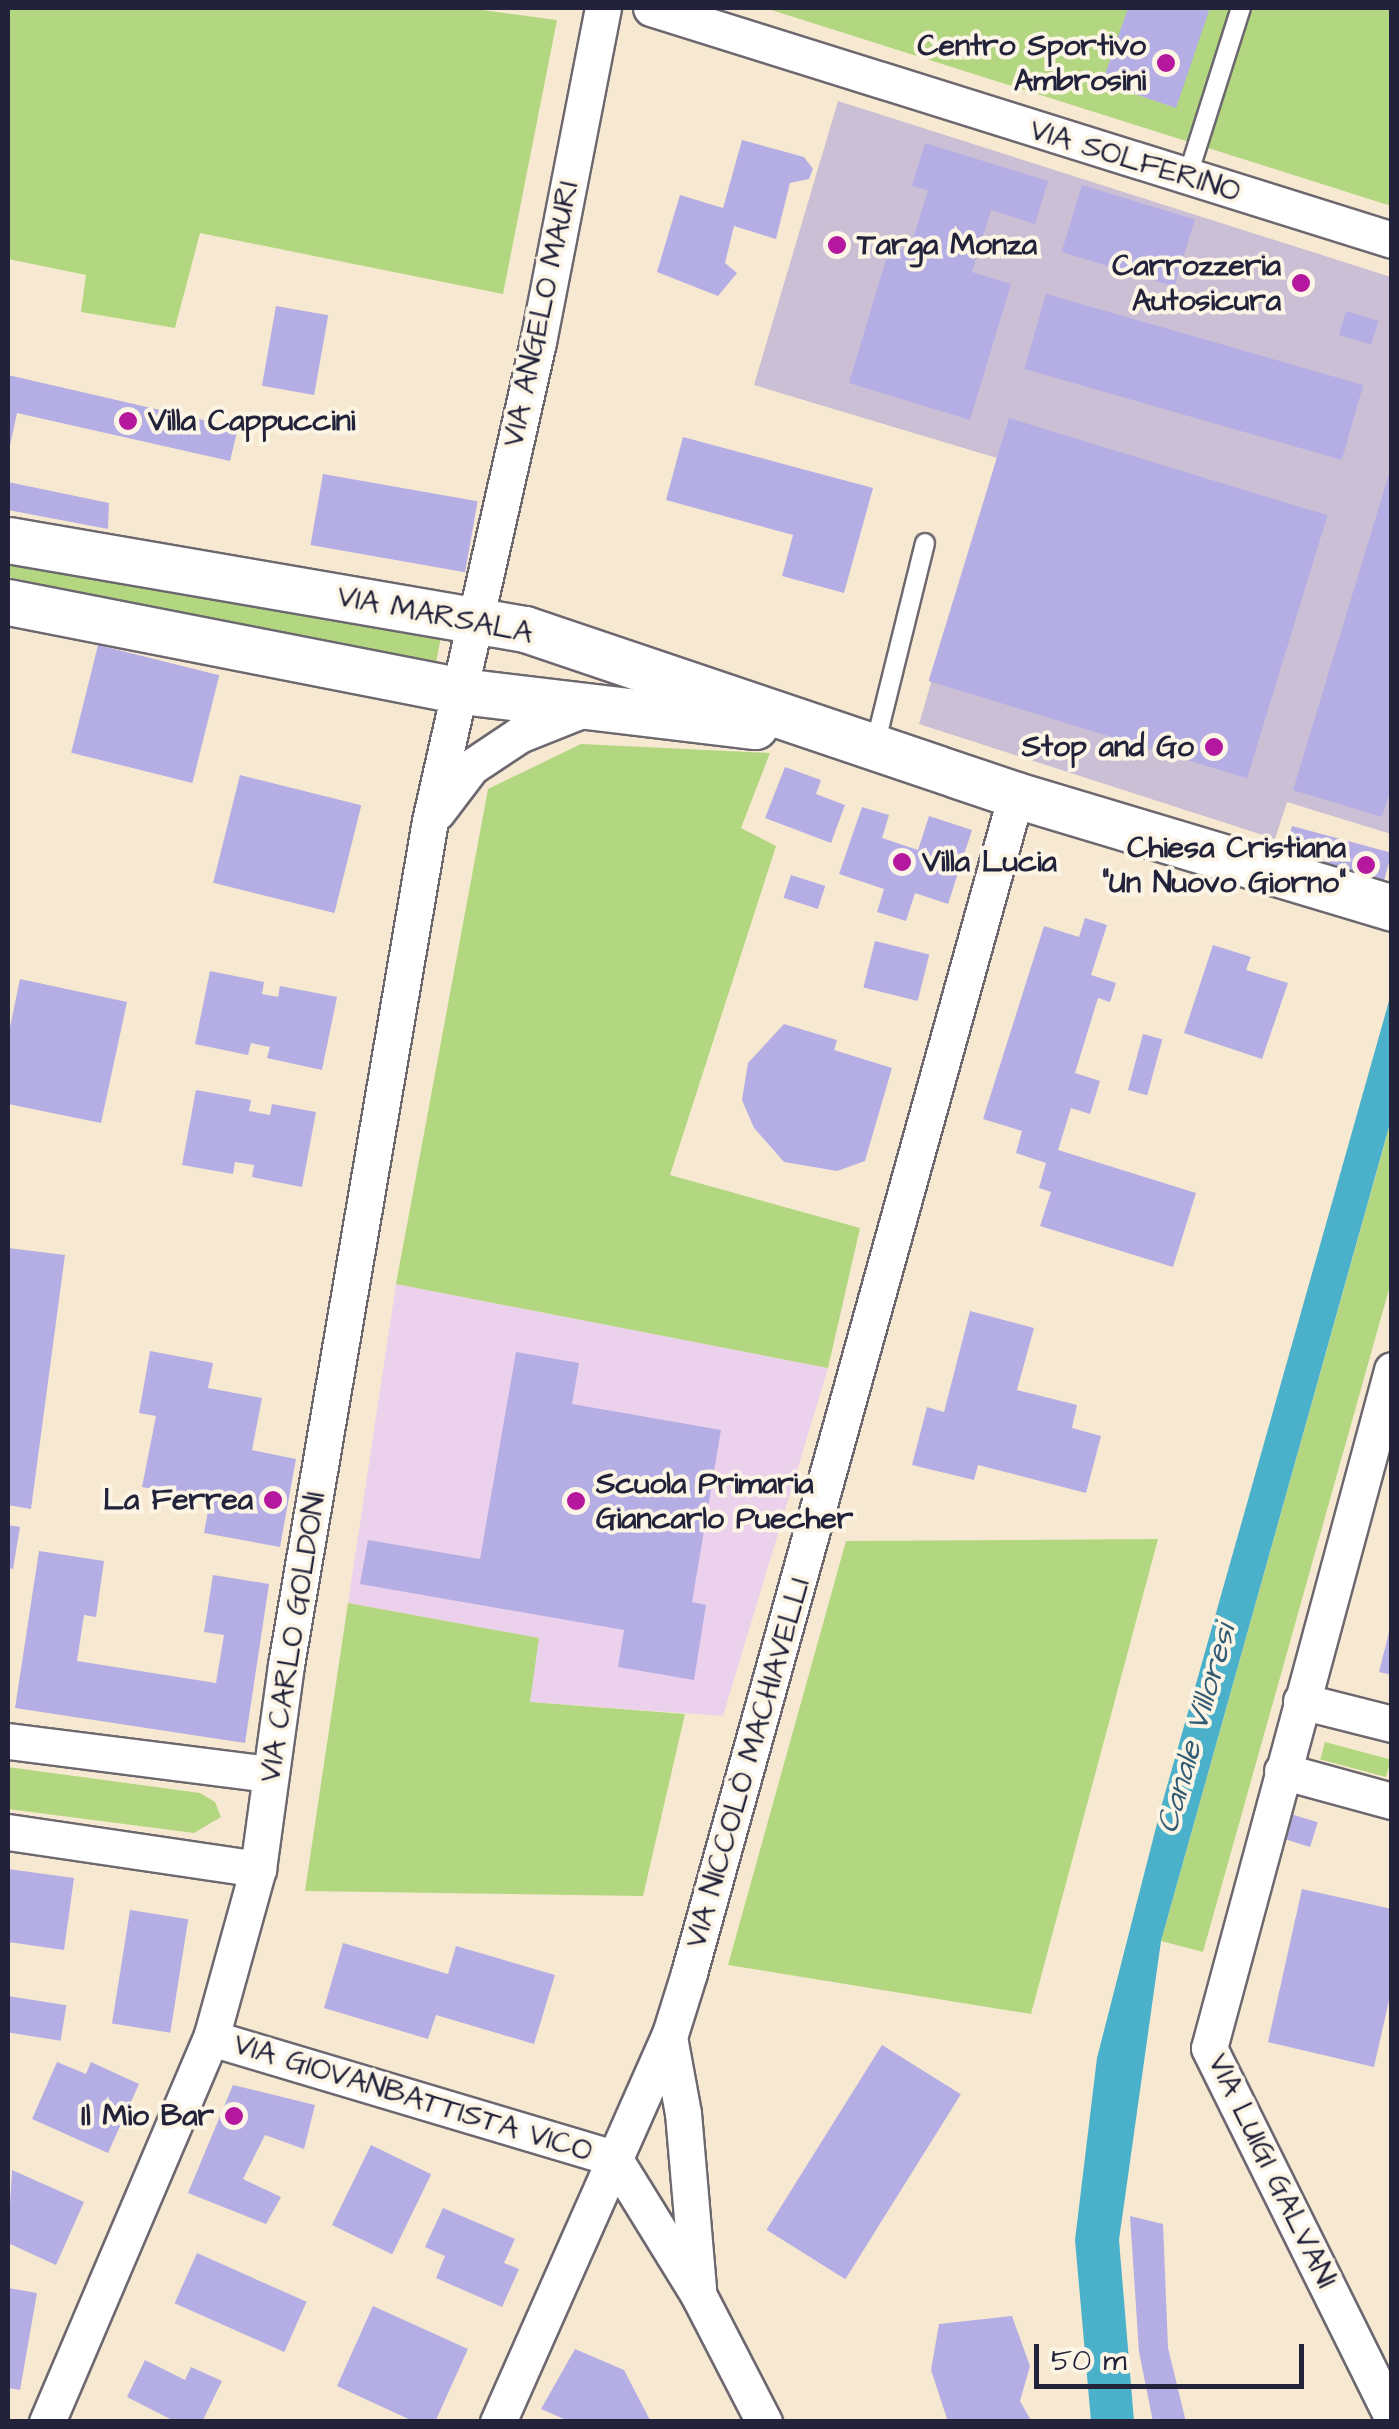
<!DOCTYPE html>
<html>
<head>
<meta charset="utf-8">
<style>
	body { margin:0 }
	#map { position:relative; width:1399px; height:2429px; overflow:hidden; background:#f7e9d1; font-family:"Architects Daughter",sans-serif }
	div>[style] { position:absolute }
	.built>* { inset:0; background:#ebd1eb }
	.industrial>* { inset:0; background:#cbbfd5 }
	.green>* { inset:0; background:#b3d780; transform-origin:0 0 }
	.water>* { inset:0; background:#4bb0ca }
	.building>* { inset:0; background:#b5aee4; transform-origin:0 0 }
	.roads { filter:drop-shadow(2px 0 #6d6870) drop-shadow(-2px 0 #6d6870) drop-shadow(0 2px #6d6870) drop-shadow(0 -2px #6d6870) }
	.service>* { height:18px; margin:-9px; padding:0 9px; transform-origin:9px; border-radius:9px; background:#fff }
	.minor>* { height:35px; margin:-17.5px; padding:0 17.5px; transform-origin:17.5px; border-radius:17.5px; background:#fff }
	.tertiary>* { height:45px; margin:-22.5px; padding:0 22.5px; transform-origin:22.5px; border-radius:22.5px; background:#fff }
	.dots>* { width:28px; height:28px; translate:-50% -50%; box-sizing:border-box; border:5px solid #fcf5e5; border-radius:50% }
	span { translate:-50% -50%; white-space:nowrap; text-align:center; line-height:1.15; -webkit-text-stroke:8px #fcf5e5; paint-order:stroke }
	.poi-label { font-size:30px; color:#22223b; font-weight:700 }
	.right { translate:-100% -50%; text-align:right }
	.left { translate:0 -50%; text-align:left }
	.street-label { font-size:30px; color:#22223b }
	.water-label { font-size:32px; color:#325b74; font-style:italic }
	.frame { position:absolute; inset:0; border:10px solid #22223b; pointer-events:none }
	.scale { position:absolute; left:1034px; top:2344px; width:270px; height:45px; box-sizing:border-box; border:5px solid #22223b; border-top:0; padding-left:12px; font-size:30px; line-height:35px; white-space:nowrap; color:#22223b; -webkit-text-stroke:8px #fcf5e5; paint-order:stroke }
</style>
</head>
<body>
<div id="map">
	<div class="built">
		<i style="clip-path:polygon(396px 1284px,828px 1368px,723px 1716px,530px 1702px,538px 1638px,348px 1603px)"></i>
	</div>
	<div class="industrial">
		<i style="clip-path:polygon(838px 101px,1391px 277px,1391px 834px,1287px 802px,1275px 839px,919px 724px,997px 458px,754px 385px)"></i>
	</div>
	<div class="green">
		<i style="clip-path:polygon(8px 8px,467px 8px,557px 20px,503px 294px,200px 233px,175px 328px,81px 312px,86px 275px,8px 259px)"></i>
		<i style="clip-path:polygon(765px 8px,1391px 8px,1391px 206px,1265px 166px)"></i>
		<i style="clip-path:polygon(8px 551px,442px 631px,435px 668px,8px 577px)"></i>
		<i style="clip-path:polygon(581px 744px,770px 753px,741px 828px,776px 846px,670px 1175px,860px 1228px,828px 1368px,396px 1284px,488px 789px)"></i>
		<i style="clip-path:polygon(1391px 1121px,1391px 1282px,1203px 1952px,1161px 1941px)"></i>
		<i style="clip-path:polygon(1158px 1539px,1031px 2014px,728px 1965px,846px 1541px)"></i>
		<i style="clip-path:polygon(348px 1603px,539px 1638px,530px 1702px,685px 1714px,643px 1896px,305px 1891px)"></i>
		<i style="left:1325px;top:1742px;width:68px;height:18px;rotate:15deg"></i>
		<i style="clip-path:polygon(8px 1767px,200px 1793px,215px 1802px,221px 1817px,194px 1833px,8px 1809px)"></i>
	</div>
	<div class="water">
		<i style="clip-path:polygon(1391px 994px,1391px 1120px,1161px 1941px,1119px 2240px,1134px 2421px,1091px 2421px,1075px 2240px,1097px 2058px,1162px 1804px)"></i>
	</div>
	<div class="building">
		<i style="clip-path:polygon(1128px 8px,1210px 8px,1176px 108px,1102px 83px)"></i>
		<i style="clip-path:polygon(742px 140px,804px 157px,813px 169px,809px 179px,790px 183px,776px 239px,734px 226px,725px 263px,737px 273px,718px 296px,657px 272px,680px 195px,723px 208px)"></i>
		<i style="clip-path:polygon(925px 143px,1048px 181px,1035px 224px,991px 210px,972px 272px,1011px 284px,970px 420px,849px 383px,890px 246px,909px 252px,928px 190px,912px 186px)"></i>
		<i style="left:1082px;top:185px;width:118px;height:70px;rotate:17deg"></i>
		<i style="left:1046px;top:294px;width:330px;height:78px;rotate:16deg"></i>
		<i style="left:276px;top:306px;width:53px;height:81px;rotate:10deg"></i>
		<i style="left:1346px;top:311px;width:34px;height:25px;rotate:17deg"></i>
		<i style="clip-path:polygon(8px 375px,238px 428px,230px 461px,17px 413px,8px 455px)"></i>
		<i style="left:1009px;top:418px;width:333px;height:275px;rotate:17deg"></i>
		<i style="clip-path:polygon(683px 437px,873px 488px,844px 593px,782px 576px,793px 535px,666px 500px)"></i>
		<i style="clip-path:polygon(1392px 464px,1392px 785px,1382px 817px,1293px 790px)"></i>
		<i style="left:323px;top:474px;width:157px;height:72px;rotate:10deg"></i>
		<i style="clip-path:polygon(8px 482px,109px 503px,108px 529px,8px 510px)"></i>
		<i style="left:98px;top:645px;width:125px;height:111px;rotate:14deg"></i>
		<i style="clip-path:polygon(785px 767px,821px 780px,816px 794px,845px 805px,831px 843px,765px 818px)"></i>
		<i style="left:240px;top:775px;width:125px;height:111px;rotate:14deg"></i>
		<i style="clip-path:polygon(862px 807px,889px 815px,882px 838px,918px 850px,929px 816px,972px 830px,948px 904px,915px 893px,906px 921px,877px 912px,884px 889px,839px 874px)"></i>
		<i style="left:1292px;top:826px;width:103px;height:30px;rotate:15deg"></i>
		<i style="left:791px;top:875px;width:36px;height:24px;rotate:18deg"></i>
		<i style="clip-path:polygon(1085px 918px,1107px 925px,1091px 975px,1116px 983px,1110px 1002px,1098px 998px,1075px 1073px,1100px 1081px,1090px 1114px,1071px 1108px,1058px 1150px,1196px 1193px,1173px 1267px,1040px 1226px,1051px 1192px,1039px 1188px,1046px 1163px,1016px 1153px,1022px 1131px,983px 1119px,1044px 926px,1079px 937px)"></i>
		<i style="left:875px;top:941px;width:56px;height:48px;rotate:14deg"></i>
		<i style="clip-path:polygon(1213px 945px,1251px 957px,1246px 970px,1288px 983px,1262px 1059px,1184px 1033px)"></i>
		<i style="clip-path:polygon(210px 971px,264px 982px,262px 994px,278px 997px,280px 986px,337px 997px,322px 1070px,267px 1058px,270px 1047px,251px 1043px,248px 1055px,195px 1044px)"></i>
		<i style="clip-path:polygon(20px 979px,127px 1002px,101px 1123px,8px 1104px,8px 1037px)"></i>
		<i style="clip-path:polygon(784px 1024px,837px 1040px,834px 1050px,892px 1068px,865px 1161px,837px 1171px,784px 1162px,754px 1128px,742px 1100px,748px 1063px)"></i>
		<i style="left:1143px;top:1034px;width:20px;height:58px;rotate:15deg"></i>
		<i style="clip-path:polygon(196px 1090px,251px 1100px,249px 1111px,270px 1115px,272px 1104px,316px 1112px,302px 1187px,252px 1177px,254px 1165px,235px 1162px,233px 1174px,182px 1165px)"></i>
		<i style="clip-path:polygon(8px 1248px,65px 1255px,31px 1509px,8px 1505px)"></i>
		<i style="clip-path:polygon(970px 1311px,1034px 1328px,1017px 1390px,1077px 1405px,1072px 1428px,1101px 1436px,1086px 1493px,978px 1465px,974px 1480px,912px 1465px,927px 1407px,944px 1412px)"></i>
		<i style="clip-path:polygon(150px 1351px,213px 1363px,208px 1388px,262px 1398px,252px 1450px,296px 1459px,280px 1547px,204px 1533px,210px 1500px,142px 1487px,156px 1416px,139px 1413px)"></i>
		<i style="clip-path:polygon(516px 1352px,579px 1363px,572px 1404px,721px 1430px,692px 1602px,706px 1605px,694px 1680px,618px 1667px,624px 1630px,360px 1584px,368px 1540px,480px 1559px)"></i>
		<i style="clip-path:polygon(8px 1525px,20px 1527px,13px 1569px,8px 1568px)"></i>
		<i style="clip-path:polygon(39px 1551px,104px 1561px,96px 1617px,84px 1615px,77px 1661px,216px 1683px,224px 1635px,204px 1632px,213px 1575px,269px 1584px,245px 1743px,15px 1708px)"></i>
		<i style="clip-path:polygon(1390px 1628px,1392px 1629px,1392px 1675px,1379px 1672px)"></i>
		<i style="left:1291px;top:1814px;width:28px;height:26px;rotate:17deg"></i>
		<i style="clip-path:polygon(8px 1869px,74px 1878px,64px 1950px,8px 1942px)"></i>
		<i style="clip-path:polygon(1302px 1889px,1392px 1909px,1392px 1987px,1374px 2067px,1268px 2042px)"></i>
		<i style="left:130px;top:1910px;width:59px;height:115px;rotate:9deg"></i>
		<i style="clip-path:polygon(343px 1943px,448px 1974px,456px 1946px,555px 1975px,534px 2044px,436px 2015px,428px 2039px,324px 2008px)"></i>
		<i style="left:8px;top:1996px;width:59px;height:36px;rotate:9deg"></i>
		<i style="left:882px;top:2045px;width:93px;height:218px;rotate:32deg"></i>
		<i style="clip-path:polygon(57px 2062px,86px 2074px,91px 2062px,139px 2084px,108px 2153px,32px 2119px)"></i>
		<i style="clip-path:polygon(233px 2085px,315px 2105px,304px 2149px,265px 2135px,243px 2179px,281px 2197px,266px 2224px,188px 2193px)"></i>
		<i style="left:371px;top:2145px;width:67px;height:89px;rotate:26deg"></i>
		<i style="clip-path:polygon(12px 2170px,84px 2202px,56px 2265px,8px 2243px)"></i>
		<i style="clip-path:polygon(443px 2208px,515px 2239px,504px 2263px,519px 2269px,502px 2307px,436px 2278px,445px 2256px,425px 2247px)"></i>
		<i style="clip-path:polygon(1130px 2216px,1163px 2224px,1168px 2348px,1186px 2422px,1153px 2422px,1139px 2352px)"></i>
		<i style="left:197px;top:2253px;width:120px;height:55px;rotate:24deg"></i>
		<i style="clip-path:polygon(8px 2288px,37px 2293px,20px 2390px,8px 2388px)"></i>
		<i style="clip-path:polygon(373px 2306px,468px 2349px,435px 2422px,415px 2422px,337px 2386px)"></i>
		<i style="clip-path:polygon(1012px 2316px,1030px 2366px,1020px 2401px,1032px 2422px,948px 2422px,931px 2370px,939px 2324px)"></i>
		<i style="clip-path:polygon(575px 2349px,624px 2370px,651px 2422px,571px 2422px,541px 2409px)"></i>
		<i style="clip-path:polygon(145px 2360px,185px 2380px,191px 2367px,222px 2381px,202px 2422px,176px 2422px,127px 2397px)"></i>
	</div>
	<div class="roads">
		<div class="service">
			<i style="left:1187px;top:178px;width:178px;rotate:-72.4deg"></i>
			<i style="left:875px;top:745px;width:208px;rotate:-76.1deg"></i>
		</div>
		<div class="minor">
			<i style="left:651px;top:8px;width:776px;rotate:17.38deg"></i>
			<i style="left:437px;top:812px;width:56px;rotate:-52.9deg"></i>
			<i style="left:471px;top:767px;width:58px;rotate:-33.7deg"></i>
			<i style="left:519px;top:735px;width:79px;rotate:-21.7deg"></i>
			<i style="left:1392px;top:1370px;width:702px;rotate:105.1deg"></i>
			<i style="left:1209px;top:2048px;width:411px;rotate:63.6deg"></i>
			<i style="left:1301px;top:1701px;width:94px;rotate:14.2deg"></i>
			<i style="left:8px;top:1741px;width:264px;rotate:7.2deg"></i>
			<i style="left:1282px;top:1771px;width:114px;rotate:15.3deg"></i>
			<i style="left:8px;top:1832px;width:253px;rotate:8.4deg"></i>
			<i style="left:669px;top:2037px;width:77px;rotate:79.6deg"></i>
			<i style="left:683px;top:2113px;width:177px;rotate:85.1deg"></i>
			<i style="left:211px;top:2038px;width:420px;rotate:16.6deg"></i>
			<i style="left:614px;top:2158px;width:160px;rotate:58.3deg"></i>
			<i style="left:698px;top:2294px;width:144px;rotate:62.7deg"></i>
			<i style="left:47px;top:2422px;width:418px;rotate:-66.9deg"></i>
			<i style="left:211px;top:2038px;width:175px;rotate:-74.5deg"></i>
			<i style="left:258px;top:1869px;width:206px;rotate:-82.2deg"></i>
			<i style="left:286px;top:1665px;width:856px;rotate:-80.32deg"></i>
			<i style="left:430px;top:821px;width:491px;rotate:-77.3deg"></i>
			<i style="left:538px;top:342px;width:340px;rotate:-79deg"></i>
			<i style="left:498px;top:2422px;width:421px;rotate:-66.1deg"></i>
			<i style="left:669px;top:2037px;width:67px;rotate:-72.6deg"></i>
			<i style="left:689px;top:1973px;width:1223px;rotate:-74.49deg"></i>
		</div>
		<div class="tertiary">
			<i style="left:8px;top:540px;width:525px;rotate:9.77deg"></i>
			<i style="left:525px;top:629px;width:518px;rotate:18.68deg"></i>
			<i style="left:1016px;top:795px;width:393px;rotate:16.7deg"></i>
			<i style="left:8px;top:602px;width:462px;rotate:11.1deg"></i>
			<i style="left:461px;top:691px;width:296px;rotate:6.8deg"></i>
		</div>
	</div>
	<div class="dots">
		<i style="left:1166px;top:63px;background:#b5179e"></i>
		<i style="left:837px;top:245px;background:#b5179e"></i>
		<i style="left:1301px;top:283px;background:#b5179e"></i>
		<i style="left:128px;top:421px;background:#b5179e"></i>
		<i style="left:1214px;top:747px;background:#b5179e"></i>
		<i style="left:902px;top:862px;background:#b5179e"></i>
		<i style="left:1366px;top:865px;background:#b5179e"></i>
		<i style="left:273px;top:1500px;background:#b5179e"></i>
		<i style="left:576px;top:1501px;background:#b5179e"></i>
		<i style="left:234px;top:2116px;background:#b5179e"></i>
	</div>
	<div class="poi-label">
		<span class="right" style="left:1146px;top:63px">Centro Sportivo<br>Ambrosini</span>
		<span class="left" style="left:857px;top:245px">Targa Monza</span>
		<span class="right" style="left:1281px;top:283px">Carrozzeria<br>Autosicura</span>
		<span class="left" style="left:148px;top:421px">Villa Cappuccini</span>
		<span class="right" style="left:1194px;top:747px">Stop and Go</span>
		<span class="right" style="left:1346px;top:865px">Chiesa Cristiana<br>"Un Nuovo Giorno"</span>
		<span class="left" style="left:922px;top:862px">Villa Lucia</span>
		<span class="left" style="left:596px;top:1501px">Scuola Primaria<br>Giancarlo Puecher</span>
		<span class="right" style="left:253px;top:1500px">La Ferrea</span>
		<span class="right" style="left:214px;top:2116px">Il Mio Bar</span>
	</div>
	<div class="street-label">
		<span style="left:1135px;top:161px;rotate:17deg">VIA SOLFERINO</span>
		<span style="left:541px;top:314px;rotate:-78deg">VIA ANGELO MAURI</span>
		<span style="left:435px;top:615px;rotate:11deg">VIA MARSALA</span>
		<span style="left:293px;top:1637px;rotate:-81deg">VIA CARLO GOLDONI</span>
		<span style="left:748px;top:1763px;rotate:-74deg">VIA NICCOLÒ MACHIAVELLI</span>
		<span style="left:413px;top:2098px;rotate:17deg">VIA GIOVANBATTISTA VICO</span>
		<span style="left:1272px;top:2171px;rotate:64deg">VIA LUIGI GALVANI</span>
	</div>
	<div class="water-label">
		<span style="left:1197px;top:1729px;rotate:-74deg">Canale Villoresi</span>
	</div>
	<div class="frame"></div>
	<div class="scale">50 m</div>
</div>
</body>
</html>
